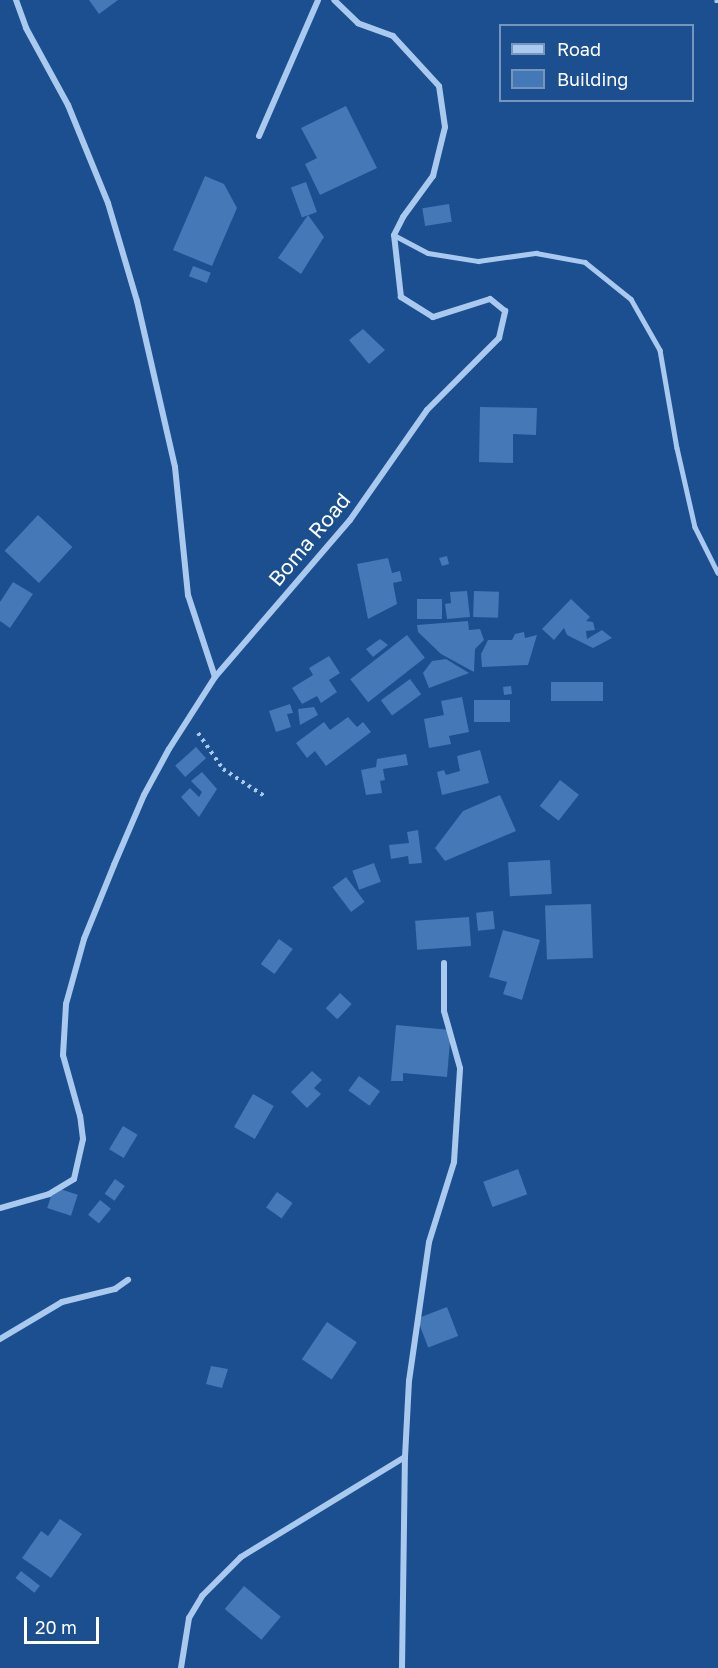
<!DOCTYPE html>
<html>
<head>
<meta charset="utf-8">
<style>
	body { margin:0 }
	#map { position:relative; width:718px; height:1668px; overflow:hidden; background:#1b4f8f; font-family:"Golos Text",sans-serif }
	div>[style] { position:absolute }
	.building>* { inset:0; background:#4478b7; transform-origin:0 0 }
	.path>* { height:4px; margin-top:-2px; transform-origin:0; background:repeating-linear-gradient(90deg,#a9c9ee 0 3px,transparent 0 7.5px) }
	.service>* { height:4.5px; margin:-2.25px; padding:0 2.25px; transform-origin:2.25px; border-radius:2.25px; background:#a9c9ee }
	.minor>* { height:6px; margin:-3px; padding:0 3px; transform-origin:3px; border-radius:3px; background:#a9c9ee }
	span { translate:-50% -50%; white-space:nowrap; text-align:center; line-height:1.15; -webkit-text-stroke:4.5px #1b4f8f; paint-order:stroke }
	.street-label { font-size:21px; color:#fff }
	.legend { position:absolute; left:499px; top:24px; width:195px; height:78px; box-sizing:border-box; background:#1b4f8f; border:2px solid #7695bc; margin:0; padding:8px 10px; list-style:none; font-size:18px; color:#fff }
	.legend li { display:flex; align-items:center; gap:12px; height:30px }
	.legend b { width:30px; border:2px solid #7695bc }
	.scale { position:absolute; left:24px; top:1617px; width:75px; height:27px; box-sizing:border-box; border:3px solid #fff; border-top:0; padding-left:8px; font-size:18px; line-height:21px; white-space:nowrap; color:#fff; -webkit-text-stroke:4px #1b4f8f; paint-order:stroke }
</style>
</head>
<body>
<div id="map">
	<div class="building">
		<i style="clip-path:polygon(89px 0,118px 0,99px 14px)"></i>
		<i style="clip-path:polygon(346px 106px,377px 168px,320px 195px,305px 164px,317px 158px,301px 128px)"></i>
		<i style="clip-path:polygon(205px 176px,224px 184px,237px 208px,212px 266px,173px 250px)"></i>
		<i style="left:306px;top:182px;width:32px;height:16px;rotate:70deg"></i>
		<i style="left:449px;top:204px;width:18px;height:27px;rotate:81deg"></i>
		<i style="clip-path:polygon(308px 215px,324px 237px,301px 274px,278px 258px)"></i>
		<i style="left:193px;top:266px;width:19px;height:11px;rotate:21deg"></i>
		<i style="clip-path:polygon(363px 329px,385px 350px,369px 364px,349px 340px)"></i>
		<i style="clip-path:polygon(480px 407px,537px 408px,536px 435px,513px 434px,513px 463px,479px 462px)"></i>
		<i style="left:38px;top:515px;width:47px;height:49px;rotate:43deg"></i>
		<i style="clip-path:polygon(447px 556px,449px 564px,442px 566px,439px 558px)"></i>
		<i style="clip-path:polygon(388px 558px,392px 573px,400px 571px,402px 581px,393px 583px,397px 604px,368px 619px,357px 564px)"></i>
		<i style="clip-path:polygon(13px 582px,33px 594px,10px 628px,0 621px,0 602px)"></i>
		<i style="clip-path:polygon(467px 591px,470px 617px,447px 619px,445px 604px,451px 603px,450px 592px)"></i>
		<i style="left:474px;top:591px;width:25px;height:26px;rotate:2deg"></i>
		<i style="left:417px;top:599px;width:25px;height:20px"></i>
		<i style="clip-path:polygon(571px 599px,590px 617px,586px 621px,593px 622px,595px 630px,586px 631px,587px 639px,602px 630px,612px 638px,593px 648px,567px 635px,564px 628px,554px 640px,542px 629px)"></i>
		<i style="clip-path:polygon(468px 621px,469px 630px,480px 629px,484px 640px,475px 649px,474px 672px,441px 654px,418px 632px,417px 625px)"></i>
		<i style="clip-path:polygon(524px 632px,525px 638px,537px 635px,528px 665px,482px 667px,481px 654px,488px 640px,512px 640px,515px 634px)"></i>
		<i style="left:407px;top:635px;width:29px;height:72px;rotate:52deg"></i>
		<i style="clip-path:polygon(380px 639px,388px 645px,373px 657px,366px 649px)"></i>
		<i style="clip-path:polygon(329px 656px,340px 673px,329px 680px,337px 692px,321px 703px,317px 696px,302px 704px,292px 688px,313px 675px,309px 668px)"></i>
		<i style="clip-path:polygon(446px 659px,469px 673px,429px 688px,423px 673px,432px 661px)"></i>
		<i style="left:410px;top:679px;width:19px;height:36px;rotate:54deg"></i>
		<i style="left:603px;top:682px;width:19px;height:52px;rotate:90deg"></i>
		<i style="left:511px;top:686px;width:8px;height:8px;rotate:83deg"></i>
		<i style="clip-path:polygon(462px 697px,469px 732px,449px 736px,451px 744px,429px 748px,424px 719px,444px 715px,441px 701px)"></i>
		<i style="left:474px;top:700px;width:36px;height:22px"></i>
		<i style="clip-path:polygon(290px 704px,293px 713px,287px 714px,291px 727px,276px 732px,269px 711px)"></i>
		<i style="clip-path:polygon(314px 707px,318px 715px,300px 725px,298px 709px)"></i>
		<i style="clip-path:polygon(348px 717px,357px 727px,363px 722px,371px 732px,326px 766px,315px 751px,307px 758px,296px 743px,324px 722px,330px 730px)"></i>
		<i style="left:196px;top:747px;width:15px;height:28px;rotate:48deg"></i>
		<i style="clip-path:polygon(480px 750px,489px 783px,442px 795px,437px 772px,444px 770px,446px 775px,460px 771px,457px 756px)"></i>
		<i style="clip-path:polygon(406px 754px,408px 765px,383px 769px,385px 780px,380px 781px,382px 793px,366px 795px,361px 770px,376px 767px,377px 759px)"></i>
		<i style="clip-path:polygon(202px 772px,217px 789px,199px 817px,181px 797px,190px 788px,199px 797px,202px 792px,191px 781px)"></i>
		<i style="left:560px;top:780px;width:24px;height:33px;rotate:38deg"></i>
		<i style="clip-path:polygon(500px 795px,516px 831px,445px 861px,435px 848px,463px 811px)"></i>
		<i style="clip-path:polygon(418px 830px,422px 863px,409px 864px,408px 856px,391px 859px,389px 845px,409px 843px,407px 832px)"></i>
		<i style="left:550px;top:860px;width:34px;height:42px;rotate:87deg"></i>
		<i style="left:374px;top:863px;width:20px;height:23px;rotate:70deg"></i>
		<i style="left:346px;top:877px;width:31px;height:17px;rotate:53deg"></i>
		<i style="left:591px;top:904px;width:54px;height:46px;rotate:88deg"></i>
		<i style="left:493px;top:911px;width:18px;height:17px;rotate:84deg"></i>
		<i style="left:469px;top:917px;width:29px;height:54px;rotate:86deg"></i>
		<i style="clip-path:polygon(503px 930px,540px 940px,522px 1000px,503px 994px,507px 982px,489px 977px)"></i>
		<i style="left:279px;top:939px;width:17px;height:31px;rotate:36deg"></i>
		<i style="left:340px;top:993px;width:16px;height:21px;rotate:43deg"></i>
		<i style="clip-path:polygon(396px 1025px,451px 1030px,447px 1077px,403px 1073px,403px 1081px,391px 1081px)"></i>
		<i style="clip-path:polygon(312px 1071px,322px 1080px,314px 1088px,321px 1094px,307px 1108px,291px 1092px)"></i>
		<i style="left:359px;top:1076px;width:26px;height:18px;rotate:36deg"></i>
		<i style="left:253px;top:1094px;width:24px;height:38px;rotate:30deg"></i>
		<i style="left:123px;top:1126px;width:17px;height:27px;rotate:31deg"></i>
		<i style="left:518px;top:1169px;width:27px;height:37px;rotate:70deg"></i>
		<i style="left:115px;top:1179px;width:12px;height:18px;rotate:35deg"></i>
		<i style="left:54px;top:1187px;width:25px;height:22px;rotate:18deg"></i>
		<i style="left:277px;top:1192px;width:19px;height:19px;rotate:35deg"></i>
		<i style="left:100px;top:1200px;width:14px;height:19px;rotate:39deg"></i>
		<i style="left:447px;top:1307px;width:31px;height:32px;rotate:69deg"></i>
		<i style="left:327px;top:1322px;width:36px;height:45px;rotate:34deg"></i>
		<i style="clip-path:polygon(211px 1366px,228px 1369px,222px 1388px,206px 1384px)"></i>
		<i style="clip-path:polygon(60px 1519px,82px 1534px,51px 1578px,22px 1558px,41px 1531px,48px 1536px)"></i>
		<i style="left:21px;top:1571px;width:24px;height:9px;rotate:38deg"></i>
		<i style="left:244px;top:1586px;width:48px;height:30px;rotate:40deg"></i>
	</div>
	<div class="path">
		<i style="left:716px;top:0;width:6px;rotate:72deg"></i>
		<i style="left:198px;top:733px;width:44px;rotate:55.2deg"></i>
		<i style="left:223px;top:769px;width:51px;rotate:33.1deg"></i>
	</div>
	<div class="service">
		<i style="left:394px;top:235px;width:38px;rotate:28deg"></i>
		<i style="left:428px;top:253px;width:51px;rotate:9.1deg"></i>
		<i style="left:478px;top:261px;width:59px;rotate:-7.9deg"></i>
		<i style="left:536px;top:253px;width:50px;rotate:10.4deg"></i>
		<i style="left:585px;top:262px;width:59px;rotate:38.8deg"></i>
		<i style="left:631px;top:299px;width:59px;rotate:60.4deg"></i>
		<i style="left:660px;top:350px;width:99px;rotate:80.2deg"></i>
		<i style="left:677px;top:448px;width:81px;rotate:77.2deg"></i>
		<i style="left:695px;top:527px;width:51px;rotate:63.4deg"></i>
	</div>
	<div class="minor">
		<i style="left:16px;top:0;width:30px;rotate:70deg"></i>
		<i style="left:26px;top:28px;width:88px;rotate:61.4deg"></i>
		<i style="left:68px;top:105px;width:106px;rotate:67.8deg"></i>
		<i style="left:108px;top:203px;width:102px;rotate:73.5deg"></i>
		<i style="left:137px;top:301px;width:170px;rotate:77.1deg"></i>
		<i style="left:175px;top:467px;width:129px;rotate:84.2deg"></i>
		<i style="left:188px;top:595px;width:86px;rotate:71.8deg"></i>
		<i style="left:259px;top:136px;width:148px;rotate:-66.5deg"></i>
		<i style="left:0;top:1208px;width:51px;rotate:-15.9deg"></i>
		<i style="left:49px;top:1194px;width:29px;rotate:-31deg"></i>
		<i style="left:74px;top:1179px;width:41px;rotate:-77.3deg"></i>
		<i style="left:83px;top:1139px;width:23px;rotate:-97deg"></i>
		<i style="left:80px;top:1116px;width:63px;rotate:-105.6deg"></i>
		<i style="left:63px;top:1055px;width:51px;rotate:-86.6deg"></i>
		<i style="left:66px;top:1004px;width:67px;rotate:-74.5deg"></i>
		<i style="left:84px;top:939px;width:80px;rotate:-67.9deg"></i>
		<i style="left:114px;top:865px;width:76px;rotate:-66.8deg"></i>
		<i style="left:144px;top:795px;width:52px;rotate:-61.5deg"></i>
		<i style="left:169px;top:749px;width:85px;rotate:-57.4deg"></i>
		<i style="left:215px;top:677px;width:207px;rotate:-49.3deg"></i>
		<i style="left:350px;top:520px;width:134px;rotate:-55deg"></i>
		<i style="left:427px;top:410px;width:102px;rotate:-45deg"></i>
		<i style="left:499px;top:338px;width:28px;rotate:-77deg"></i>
		<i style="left:505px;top:311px;width:19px;rotate:-141deg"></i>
		<i style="left:490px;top:299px;width:60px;rotate:162.5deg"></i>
		<i style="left:433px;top:317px;width:38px;rotate:-148deg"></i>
		<i style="left:401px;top:297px;width:62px;rotate:-96.4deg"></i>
		<i style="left:394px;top:235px;width:20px;rotate:-63deg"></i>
		<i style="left:403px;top:217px;width:51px;rotate:-53.8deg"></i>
		<i style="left:433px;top:176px;width:50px;rotate:-76.2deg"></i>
		<i style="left:445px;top:127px;width:41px;rotate:-98.3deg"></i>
		<i style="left:439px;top:86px;width:68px;rotate:-132.6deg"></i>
		<i style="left:393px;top:36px;width:37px;rotate:-160deg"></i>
		<i style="left:358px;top:23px;width:33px;rotate:-136deg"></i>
		<i style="left:0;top:1339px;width:72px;rotate:-30.8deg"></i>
		<i style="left:62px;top:1302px;width:55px;rotate:-13.8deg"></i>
		<i style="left:115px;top:1289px;width:16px;rotate:-35deg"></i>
		<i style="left:181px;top:1668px;width:51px;rotate:-80.9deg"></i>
		<i style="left:189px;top:1618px;width:26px;rotate:-59deg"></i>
		<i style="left:202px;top:1596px;width:55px;rotate:-45deg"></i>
		<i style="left:241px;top:1557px;width:192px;rotate:-31.4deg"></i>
		<i style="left:402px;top:1668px;width:211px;rotate:-89.2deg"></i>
		<i style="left:405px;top:1457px;width:76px;rotate:-87deg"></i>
		<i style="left:409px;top:1381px;width:140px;rotate:-81.8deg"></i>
		<i style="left:429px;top:1242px;width:84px;rotate:-72.6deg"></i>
		<i style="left:454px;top:1162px;width:94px;rotate:-86.3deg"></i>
		<i style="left:460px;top:1068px;width:59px;rotate:-105.7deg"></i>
		<i style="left:444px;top:1011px;width:48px;rotate:-90deg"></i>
	</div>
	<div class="street-label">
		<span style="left:309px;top:539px;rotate:-50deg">Boma Road</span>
	</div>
	<ul class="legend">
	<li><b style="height:8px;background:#a9c9ee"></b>Road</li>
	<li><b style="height:16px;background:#4478b7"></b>Building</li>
	</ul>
	<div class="scale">20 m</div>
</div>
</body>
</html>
